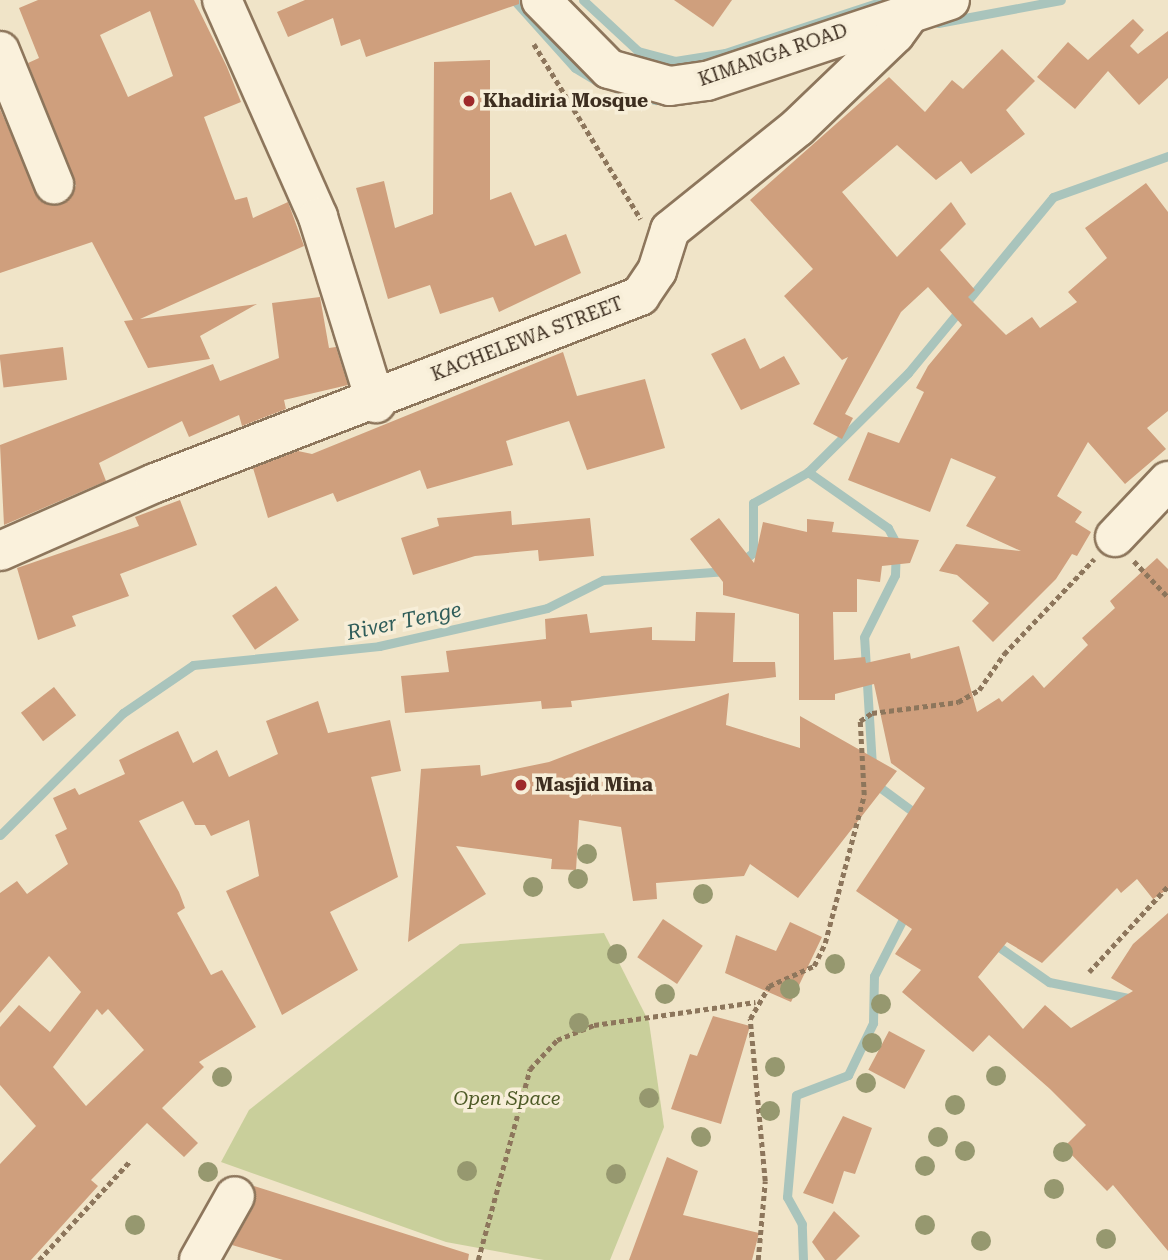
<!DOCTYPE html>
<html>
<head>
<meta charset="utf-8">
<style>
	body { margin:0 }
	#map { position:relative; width:1168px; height:1260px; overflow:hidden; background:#f0e4c8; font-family:"Roboto Serif",serif }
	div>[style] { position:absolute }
	.green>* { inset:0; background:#c9cf9b }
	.stream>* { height:9px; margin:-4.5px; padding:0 4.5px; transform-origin:4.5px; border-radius:4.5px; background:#a9c4bc }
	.building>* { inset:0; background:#cf9f7d; transform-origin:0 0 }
	.path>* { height:4.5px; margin-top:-2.25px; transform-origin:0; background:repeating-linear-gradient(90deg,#8d765c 0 5px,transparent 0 8.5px) }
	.roads { filter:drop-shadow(2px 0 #8d765c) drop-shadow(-2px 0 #8d765c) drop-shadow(0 2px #8d765c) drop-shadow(0 -2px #8d765c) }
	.minor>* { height:38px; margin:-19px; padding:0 19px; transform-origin:19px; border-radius:19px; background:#faf1dc }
	.trees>* { width:20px; height:20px; margin:-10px; border-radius:50%; background:#96986f }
	.dots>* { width:19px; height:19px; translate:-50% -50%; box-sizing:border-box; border:4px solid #f7eed8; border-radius:50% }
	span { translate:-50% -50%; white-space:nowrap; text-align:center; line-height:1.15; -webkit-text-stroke:7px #f7eed8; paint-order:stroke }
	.street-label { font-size:19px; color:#3d2e20 }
	.poi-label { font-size:19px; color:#3d2e20; font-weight:700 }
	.left { translate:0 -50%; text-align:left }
	.park-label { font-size:19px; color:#4d5a26; font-style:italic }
	.water-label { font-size:21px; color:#2f5d5a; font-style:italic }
</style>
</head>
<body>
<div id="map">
	<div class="green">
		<i style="clip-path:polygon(604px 933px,649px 1022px,664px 1127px,610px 1260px,544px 1260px,446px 1242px,221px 1162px,249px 1110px,460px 944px)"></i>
	</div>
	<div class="stream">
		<i style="left:514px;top:0;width:91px;rotate:48.1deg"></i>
		<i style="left:575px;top:68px;width:29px;rotate:31deg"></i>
		<i style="left:583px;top:0;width:75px;rotate:42.8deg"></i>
		<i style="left:638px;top:51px;width:38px;rotate:15deg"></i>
		<i style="left:675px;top:61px;width:51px;rotate:-9.1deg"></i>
		<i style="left:725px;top:53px;width:169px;rotate:-18.2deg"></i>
		<i style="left:938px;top:23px;width:125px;rotate:-10.6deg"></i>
		<i style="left:619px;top:91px;width:38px;rotate:14deg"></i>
		<i style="left:739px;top:563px;width:17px;rotate:-36deg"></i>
		<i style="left:753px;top:553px;width:50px;rotate:-90deg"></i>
		<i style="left:753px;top:503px;width:63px;rotate:-29.4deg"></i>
		<i style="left:872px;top:766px;width:129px;rotate:-93.5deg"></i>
		<i style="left:864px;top:637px;width:69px;rotate:-63.4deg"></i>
		<i style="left:895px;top:575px;width:32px;rotate:-88deg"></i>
		<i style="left:896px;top:543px;width:17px;rotate:-118deg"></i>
		<i style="left:888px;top:528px;width:98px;rotate:-145deg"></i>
		<i style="left:808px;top:472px;width:141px;rotate:-44.7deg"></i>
		<i style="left:908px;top:373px;width:228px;rotate:-50.5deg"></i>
		<i style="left:1053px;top:197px;width:122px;rotate:-19.6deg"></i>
		<i style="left:874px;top:783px;width:56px;rotate:36.3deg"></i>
		<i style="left:0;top:835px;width:173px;rotate:-44.8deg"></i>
		<i style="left:123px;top:713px;width:85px;rotate:-34.4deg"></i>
		<i style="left:193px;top:665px;width:187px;rotate:-5.8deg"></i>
		<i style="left:379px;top:646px;width:172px;rotate:-12.7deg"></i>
		<i style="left:547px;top:608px;width:63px;rotate:-26.6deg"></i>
		<i style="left:603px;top:580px;width:124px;rotate:-4.2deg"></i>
		<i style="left:992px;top:942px;width:70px;rotate:35.1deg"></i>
		<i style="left:1049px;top:982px;width:87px;rotate:11.3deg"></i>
		<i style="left:803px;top:1260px;width:36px;rotate:-92deg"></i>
		<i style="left:802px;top:1224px;width:31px;rotate:-119deg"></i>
		<i style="left:787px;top:1197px;width:102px;rotate:-85deg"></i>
		<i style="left:796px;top:1095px;width:56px;rotate:-21deg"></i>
		<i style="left:848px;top:1075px;width:58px;rotate:-64.3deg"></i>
		<i style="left:873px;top:1023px;width:47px;rotate:-88.8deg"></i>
		<i style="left:874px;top:976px;width:71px;rotate:-63.1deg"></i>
	</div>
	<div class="building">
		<i style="clip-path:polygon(evenodd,38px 0,194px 0,227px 67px,241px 102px,204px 117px,235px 200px,247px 197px,253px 218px,288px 202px,304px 246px,140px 319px,257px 304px,200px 336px,210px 359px,148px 368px,124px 321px,133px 320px,92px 242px,0 273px,0 109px,40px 201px,63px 204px,76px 186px,28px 63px,39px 58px,19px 8px,38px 0,150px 11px,173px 76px,128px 97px,100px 35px,150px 11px)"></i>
		<i style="clip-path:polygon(305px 0,519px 0,519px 4px,366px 57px,360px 39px,341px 46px,333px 18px,288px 37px,277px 12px)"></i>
		<i style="clip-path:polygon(674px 0,732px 0,713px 27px)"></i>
		<i style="clip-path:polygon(1133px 19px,1144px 30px,1130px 46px,1138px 54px,1168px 31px,1168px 78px,1139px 105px,1108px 71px,1075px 109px,1037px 77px,1068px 42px,1088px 60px)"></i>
		<i style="clip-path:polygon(1002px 49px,1035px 81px,1006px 110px,1025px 134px,971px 174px,961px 161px,936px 180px,897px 145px,842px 192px,897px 257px,951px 202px,966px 224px,940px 250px,975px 290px,968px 297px,1006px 335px,1032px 317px,1040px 328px,1077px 302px,1068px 292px,1107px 258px,1085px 228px,1146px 183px,1168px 212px,1168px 411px,1147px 428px,1166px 449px,1125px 484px,1088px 442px,1057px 496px,1082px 512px,1075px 522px,1091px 532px,1077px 556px,1072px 554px,1056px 579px,993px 642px,972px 621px,989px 603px,957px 575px,939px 571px,956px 544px,1021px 551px,966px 526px,996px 477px,951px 458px,930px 512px,848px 480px,868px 432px,899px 443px,924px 392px,916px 388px,928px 366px,962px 325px,928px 287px,901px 312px,845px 414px,853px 418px,842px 439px,813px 424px,848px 357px,842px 360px,784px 296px,813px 269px,750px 200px,889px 77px,925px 112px,952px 80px,963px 89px)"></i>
		<i style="clip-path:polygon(490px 60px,490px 200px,511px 192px,535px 246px,566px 234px,581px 273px,499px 312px,493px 297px,440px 314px,430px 285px,388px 299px,356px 188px,384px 181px,395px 228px,433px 214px,434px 62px)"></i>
		<i style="clip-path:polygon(320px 297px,329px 348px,336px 347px,348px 385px,284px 400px,286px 409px,242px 426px,239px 415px,189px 437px,182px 421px,99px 463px,106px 481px,4px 525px,0 445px,213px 364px,220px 381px,279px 358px,272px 303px)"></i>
		<i style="clip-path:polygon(745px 338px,760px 369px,784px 356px,800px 384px,741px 410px,711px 354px)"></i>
		<i style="left:63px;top:347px;width:33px;height:64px;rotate:83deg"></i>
		<i style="clip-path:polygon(563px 352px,577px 396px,645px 379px,665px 448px,587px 470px,569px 421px,506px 441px,513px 465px,427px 489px,420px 470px,337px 502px,333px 493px,268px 518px,253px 468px,298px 451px,312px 454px)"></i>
		<i style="clip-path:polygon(180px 500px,197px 545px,120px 574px,129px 596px,72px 616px,76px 626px,38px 640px,17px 568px,139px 526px,135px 517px)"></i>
		<i style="clip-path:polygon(511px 511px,512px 525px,590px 518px,594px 556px,539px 561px,538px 550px,475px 556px,413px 575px,401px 538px,439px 526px,437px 518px)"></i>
		<i style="clip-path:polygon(719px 518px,754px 563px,763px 522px,807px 532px,807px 519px,834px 522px,832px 532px,919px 540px,910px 563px,882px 566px,880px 582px,857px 579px,857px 612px,833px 612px,834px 660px,865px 657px,866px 663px,910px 653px,911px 659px,959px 646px,977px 712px,999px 698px,1002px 702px,1033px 675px,1044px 688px,1088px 645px,1082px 638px,1115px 608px,1110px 601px,1157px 558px,1168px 569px,1168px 889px,1153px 899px,1137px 879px,1121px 893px,1117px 888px,1042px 963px,1007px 942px,978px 977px,1023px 1029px,1045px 1005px,1071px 1028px,1133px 991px,1111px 978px,1133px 944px,1168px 913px,1168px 1251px,1113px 1185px,1107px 1191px,1064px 1147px,1086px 1125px,1050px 1089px,989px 1035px,973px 1052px,902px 992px,921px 970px,895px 954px,912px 929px,856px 891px,925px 788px,891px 763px,874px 684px,835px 694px,835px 700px,799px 700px,799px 614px,723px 595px,723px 582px,690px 539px)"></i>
		<i style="left:276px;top:586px;width:41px;height:53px;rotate:56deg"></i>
		<i style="clip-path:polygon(696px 612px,735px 613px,733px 662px,775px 662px,776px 677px,571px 701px,572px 707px,542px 709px,541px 701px,405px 713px,401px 676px,449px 672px,446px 651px,546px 639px,545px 619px,587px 614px,590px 633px,652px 627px,652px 640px,695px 641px)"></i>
		<i style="left:54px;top:687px;width:36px;height:42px;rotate:52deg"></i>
		<i style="clip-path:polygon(729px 693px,726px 725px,800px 748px,800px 716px,897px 771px,798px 898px,750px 864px,744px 876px,656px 883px,657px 899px,633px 901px,621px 827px,579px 820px,576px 870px,551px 869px,552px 859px,456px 846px,486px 894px,408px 942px,421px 769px,480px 765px,481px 776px,549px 762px)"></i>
		<i style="clip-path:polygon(evenodd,318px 701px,328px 733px,390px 720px,401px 771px,371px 777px,398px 877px,330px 912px,358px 970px,282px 1015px,226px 891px,259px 876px,249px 820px,211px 836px,205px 825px,195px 825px,183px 801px,139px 821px,179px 892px,185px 908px,177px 913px,211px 975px,222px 970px,256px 1027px,199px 1062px,204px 1067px,162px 1108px,198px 1143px,184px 1157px,147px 1123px,91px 1180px,98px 1186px,31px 1260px,0 1260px,0 1164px,36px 1126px,0 1085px,0 1027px,19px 1005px,50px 1032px,81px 992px,49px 956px,0 1013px,0 893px,17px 881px,27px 894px,68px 864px,55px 835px,67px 829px,53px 798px,75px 788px,79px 795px,125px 774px,119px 760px,178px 731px,193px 763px,217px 750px,229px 777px,278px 754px,266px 721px,318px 701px,97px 1009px,102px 1015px,108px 1009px,144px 1050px,86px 1106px,53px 1067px,97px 1009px)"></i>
		<i style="left:663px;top:919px;width:48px;height:46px;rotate:34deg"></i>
		<i style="clip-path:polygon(790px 922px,822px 937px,791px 1002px,725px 973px,736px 935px,776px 951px)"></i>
		<i style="clip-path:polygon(713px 1016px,750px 1026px,721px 1124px,671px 1109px,690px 1054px,697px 1056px)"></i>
		<i style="left:889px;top:1031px;width:41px;height:44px;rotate:28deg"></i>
		<i style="clip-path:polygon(843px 1116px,872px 1128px,855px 1174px,844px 1171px,833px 1204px,803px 1193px)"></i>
		<i style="clip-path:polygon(667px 1157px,698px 1171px,683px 1215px,759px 1233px,752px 1260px,629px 1260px)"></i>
		<i style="clip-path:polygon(254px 1186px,469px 1254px,468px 1260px,283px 1260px,232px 1245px,254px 1206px)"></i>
		<i style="clip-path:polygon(834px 1211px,860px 1236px,836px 1260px,825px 1260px,812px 1242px)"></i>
	</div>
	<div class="path">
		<i style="left:534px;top:44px;width:205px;rotate:58.6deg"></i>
		<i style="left:1134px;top:561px;width:50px;rotate:46.6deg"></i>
		<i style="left:1089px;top:972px;width:117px;rotate:-47.4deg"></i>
		<i style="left:39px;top:1260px;width:133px;rotate:-47.4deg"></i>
		<i style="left:478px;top:1260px;width:198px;rotate:-74.8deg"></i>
		<i style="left:530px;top:1069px;width:40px;rotate:-47deg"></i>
		<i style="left:557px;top:1040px;width:40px;rotate:-22deg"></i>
		<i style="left:594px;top:1025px;width:163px;rotate:-8.1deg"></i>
		<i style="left:758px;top:1260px;width:79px;rotate:-84.9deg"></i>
		<i style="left:765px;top:1181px;width:163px;rotate:-95.3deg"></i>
		<i style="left:750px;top:1019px;width:38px;rotate:-60deg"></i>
		<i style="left:769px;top:986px;width:49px;rotate:-24deg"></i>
		<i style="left:814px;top:966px;width:25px;rotate:-64deg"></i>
		<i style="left:825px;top:943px;width:153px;rotate:-75.2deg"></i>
		<i style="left:864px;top:795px;width:74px;rotate:-93.1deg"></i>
		<i style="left:860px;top:721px;width:14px;rotate:-34deg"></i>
		<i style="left:872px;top:713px;width:87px;rotate:-7.3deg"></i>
		<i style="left:958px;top:702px;width:24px;rotate:-30deg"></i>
		<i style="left:979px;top:690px;width:44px;rotate:-55.2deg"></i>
		<i style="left:1004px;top:654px;width:131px;rotate:-46.5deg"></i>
	</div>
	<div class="roads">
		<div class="minor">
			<i style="left:222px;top:0;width:237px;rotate:66.1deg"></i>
			<i style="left:318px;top:217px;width:195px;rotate:72.7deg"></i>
			<i style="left:541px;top:0;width:97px;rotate:45.4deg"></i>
			<i style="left:609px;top:69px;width:63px;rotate:15.6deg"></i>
			<i style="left:670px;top:86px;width:37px;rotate:-8deg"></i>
			<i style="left:707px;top:81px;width:256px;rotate:-18.4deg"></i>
			<i style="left:0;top:51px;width:144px;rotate:67.9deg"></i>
			<i style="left:1115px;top:537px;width:77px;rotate:-46.6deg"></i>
			<i style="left:0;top:551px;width:169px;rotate:-23.7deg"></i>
			<i style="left:155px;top:483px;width:520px;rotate:-21.08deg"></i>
			<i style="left:640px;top:296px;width:30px;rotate:-56deg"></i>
			<i style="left:657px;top:271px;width:43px;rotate:-72.4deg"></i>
			<i style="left:670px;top:230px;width:164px;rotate:-38.8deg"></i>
			<i style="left:798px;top:127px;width:134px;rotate:-43.8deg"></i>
			<i style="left:895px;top:34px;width:32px;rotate:-54deg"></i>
			<i style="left:199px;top:1260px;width:73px;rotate:-60.6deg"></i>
		</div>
	</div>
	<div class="trees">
		<i style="left:587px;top:854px"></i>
		<i style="left:578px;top:879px"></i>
		<i style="left:533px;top:887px"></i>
		<i style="left:703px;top:894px"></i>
		<i style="left:617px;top:954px"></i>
		<i style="left:835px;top:964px"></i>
		<i style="left:790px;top:989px"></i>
		<i style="left:665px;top:994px"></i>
		<i style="left:881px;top:1004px"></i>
		<i style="left:579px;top:1023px"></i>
		<i style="left:872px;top:1043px"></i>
		<i style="left:775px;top:1067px"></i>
		<i style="left:996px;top:1076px"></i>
		<i style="left:222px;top:1077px"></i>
		<i style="left:866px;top:1083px"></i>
		<i style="left:649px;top:1098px"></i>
		<i style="left:955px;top:1105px"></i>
		<i style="left:770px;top:1111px"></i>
		<i style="left:701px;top:1137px"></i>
		<i style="left:938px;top:1137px"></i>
		<i style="left:965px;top:1151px"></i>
		<i style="left:1063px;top:1152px"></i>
		<i style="left:925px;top:1166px"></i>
		<i style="left:467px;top:1171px"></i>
		<i style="left:208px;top:1172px"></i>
		<i style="left:616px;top:1174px"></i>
		<i style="left:1054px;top:1189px"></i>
		<i style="left:135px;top:1225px"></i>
		<i style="left:925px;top:1225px"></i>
		<i style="left:1106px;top:1239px"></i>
		<i style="left:981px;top:1241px"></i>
	</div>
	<div class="dots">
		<i style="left:469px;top:101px;background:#9e2a2b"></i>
		<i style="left:521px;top:785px;background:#9e2a2b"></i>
	</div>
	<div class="street-label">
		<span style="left:773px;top:55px;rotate:-19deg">KIMANGA ROAD</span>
		<span style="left:527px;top:339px;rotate:-21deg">KACHELEWA STREET</span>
	</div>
	<div class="poi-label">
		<span class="left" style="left:483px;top:101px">Khadiria Mosque</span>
		<span class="left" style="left:535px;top:785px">Masjid Mina</span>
	</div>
	<div class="park-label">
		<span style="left:507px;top:1099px">Open Space</span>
	</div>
	<div class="water-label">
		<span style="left:404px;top:621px;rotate:-12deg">River Tenge</span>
	</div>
</div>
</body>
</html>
